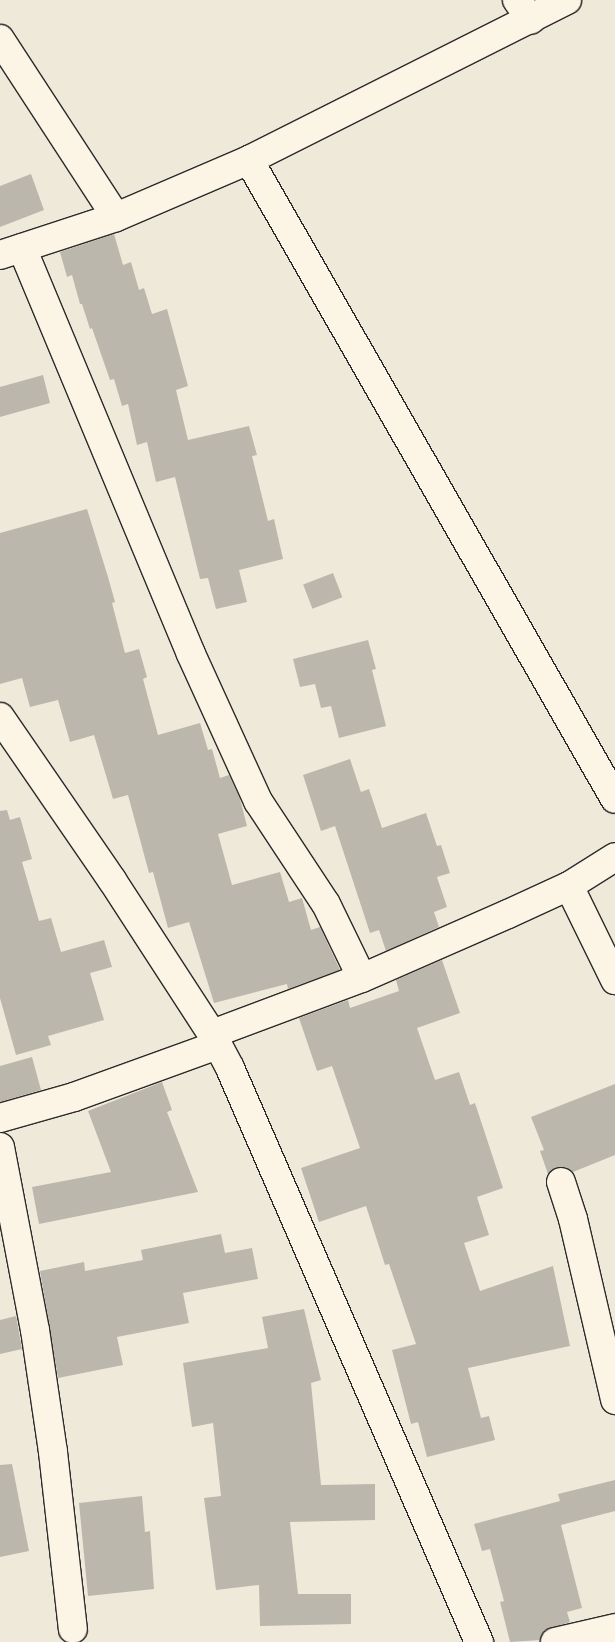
<!DOCTYPE html>
<html>
<head>
<meta charset="utf-8">
<style>
	body { margin:0 }
	#map { position:relative; width:615px; height:1642px; overflow:hidden; background:#efe9da; font-family:Sriracha,sans-serif }
	div>[style] { position:absolute }
	.building>* { inset:0; background:#bcb7ac; transform-origin:0 0 }
	.roads { filter:drop-shadow(1px 0 #2b2b2b) drop-shadow(-1px 0 #2b2b2b) drop-shadow(0 1px #2b2b2b) drop-shadow(0 -1px #2b2b2b) }
	.minor>* { height:28px; margin:-14px; padding:0 14px; transform-origin:14px; border-radius:14px; background:#fcf5e5 }
	.tertiary>* { height:28px; margin:-14px; padding:0 14px; transform-origin:14px; border-radius:14px; background:#fcf5e5 }
	span { translate:-50% -50%; white-space:nowrap; text-align:center; line-height:1.15; -webkit-text-stroke:5px #fcf5e5; paint-order:stroke }
</style>
</head>
<body>
<div id="map">
	<div class="building">
		<i style="clip-path:polygon(31px 174px,44px 210px,0 227px,0 186px)"></i>
		<i style="clip-path:polygon(114px 234px,123px 265px,131px 262px,139px 290px,144px 288px,152px 314px,167px 309px,188px 386px,176px 390px,188px 440px,249px 426px,257px 455px,252px 456px,268px 521px,274px 519px,283px 559px,239px 570px,247px 602px,216px 609px,208px 578px,200px 579px,175px 477px,156px 482px,147px 442px,137px 445px,128px 404px,122px 406px,114px 379px,110px 380px,92px 328px,90px 329px,82px 304px,80px 304px,72px 275px,67px 277px,60px 252px)"></i>
		<i style="clip-path:polygon(43px 375px,50px 403px,0 417px,0 387px)"></i>
		<i style="clip-path:polygon(87px 509px,108px 577px,115px 602px,112px 603px,125px 653px,139px 649px,147px 677px,143px 679px,158px 735px,200px 723px,208px 750px,212px 749px,220px 778px,229px 775px,240px 799px,247px 826px,218px 834px,232px 885px,280px 872px,289px 902px,302px 898px,311px 930px,320px 927px,340px 970px,288px 989px,287px 984px,214px 1003px,189px 922px,168px 928px,153px 872px,149px 873px,128px 795px,113px 799px,94px 735px,70px 742px,58px 700px,30px 707px,22px 678px,0 684px,0 533px)"></i>
		<i style="left:333px;top:573px;width:26px;height:32px;rotate:69deg"></i>
		<i style="clip-path:polygon(368px 640px,376px 669px,372px 670px,386px 726px,339px 738px,331px 706px,321px 708px,315px 684px,300px 687px,293px 659px)"></i>
		<i style="clip-path:polygon(350px 759px,361px 792px,369px 789px,382px 828px,426px 813px,437px 846px,441px 845px,450px 873px,437px 877px,447px 907px,434px 912px,439px 927px,386px 951px,379px 930px,370px 933px,335px 826px,321px 831px,303px 775px)"></i>
		<i style="clip-path:polygon(7px 810px,10px 820px,20px 817px,32px 859px,22px 862px,39px 921px,51px 918px,61px 952px,104px 940px,112px 967px,90px 973px,104px 1020px,48px 1036px,51px 1045px,16px 1055px,0 998px,0 811px)"></i>
		<i style="clip-path:polygon(442px 960px,460px 1013px,417px 1028px,435px 1080px,459px 1072px,470px 1105px,475px 1103px,503px 1188px,477px 1197px,489px 1235px,464px 1243px,480px 1291px,553px 1266px,570px 1346px,468px 1368px,481px 1418px,489px 1416px,495px 1440px,427px 1457px,418px 1422px,411px 1424px,392px 1350px,416px 1344px,389px 1264px,385px 1265px,366px 1206px,319px 1222px,301px 1168px,360px 1148px,332px 1066px,317px 1071px,299px 1018px,348px 1000px,350px 1008px,399px 991px,396px 980px)"></i>
		<i style="clip-path:polygon(32px 1057px,41px 1090px,0 1102px,0 1066px)"></i>
		<i style="clip-path:polygon(162px 1082px,172px 1110px,167px 1112px,198px 1192px,39px 1224px,32px 1187px,111px 1172px,88px 1111px)"></i>
		<i style="clip-path:polygon(615px 1084px,615px 1155px,573px 1172px,565px 1167px,557px 1167px,548px 1174px,540px 1151px,544px 1150px,531px 1117px)"></i>
		<i style="clip-path:polygon(221px 1234px,225px 1253px,252px 1248px,258px 1279px,183px 1293px,189px 1323px,117px 1337px,123px 1365px,58px 1378px,40px 1271px,84px 1262px,85px 1271px,143px 1260px,141px 1250px)"></i>
		<i style="clip-path:polygon(304px 1309px,321px 1380px,311px 1383px,321px 1485px,375px 1484px,375px 1520px,290px 1522px,298px 1594px,351px 1594px,351px 1624px,260px 1626px,259px 1585px,216px 1590px,204px 1498px,221px 1496px,213px 1423px,192px 1427px,183px 1363px,268px 1348px,262px 1317px)"></i>
		<i style="clip-path:polygon(16px 1316px,22px 1349px,0 1354px,0 1320px)"></i>
		<i style="clip-path:polygon(12px 1464px,29px 1551px,0 1557px,0 1465px)"></i>
		<i style="clip-path:polygon(615px 1480px,615px 1511px,561px 1525px,582px 1608px,567px 1612px,570px 1622px,545px 1630px,540px 1640px,510px 1642px,500px 1602px,504px 1601px,490px 1549px,482px 1551px,474px 1524px,560px 1501px,558px 1494px)"></i>
		<i style="clip-path:polygon(142px 1496px,145px 1532px,150px 1531px,154px 1589px,88px 1596px,79px 1503px)"></i>
	</div>
	<div class="roads">
		<div class="minor">
			<i style="left:517px;top:0;width:24px;rotate:55deg"></i>
			<i style="left:0;top:39px;width:212px;rotate:56.9deg"></i>
			<i style="left:249px;top:160px;width:736px;rotate:60.2deg"></i>
			<i style="left:22px;top:248px;width:440px;rotate:67.4deg"></i>
			<i style="left:191px;top:654px;width:162px;rotate:65.5deg"></i>
			<i style="left:258px;top:801px;width:123px;rotate:56.6deg"></i>
			<i style="left:326px;top:904px;width:82px;rotate:64.1deg"></i>
			<i style="left:0;top:255px;width:122px;rotate:-18.1deg"></i>
			<i style="left:116px;top:217px;width:145px;rotate:-23.2deg"></i>
			<i style="left:249px;top:160px;width:356px;rotate:-26.7deg"></i>
			<i style="left:569px;top:886px;width:105px;rotate:63.9deg"></i>
			<i style="left:212px;top:1034px;width:160px;rotate:-20.5deg"></i>
			<i style="left:362px;top:978px;width:159px;rotate:-23.7deg"></i>
			<i style="left:508px;top:914px;width:67px;rotate:-24.7deg"></i>
			<i style="left:569px;top:886px;width:54px;rotate:-32.2deg"></i>
			<i style="left:0;top:1118px;width:77px;rotate:-15.8deg"></i>
			<i style="left:74px;top:1097px;width:153px;rotate:-19.9deg"></i>
			<i style="left:0;top:1147px;width:186px;rotate:79.2deg"></i>
			<i style="left:35px;top:1330px;width:123px;rotate:81.6deg"></i>
			<i style="left:53px;top:1452px;width:178px;rotate:83.6deg"></i>
			<i style="left:561px;top:1182px;width:39px;rotate:72deg"></i>
			<i style="left:573px;top:1219px;width:186px;rotate:76.9deg"></i>
			<i style="left:555px;top:1642px;width:62px;rotate:-13.1deg"></i>
		</div>
		<div class="tertiary">
			<i style="left:0;top:717px;width:198px;rotate:55.5deg"></i>
			<i style="left:112px;top:880px;width:184px;rotate:57deg"></i>
			<i style="left:212px;top:1034px;width:38px;rotate:62deg"></i>
			<i style="left:230px;top:1068px;width:626px;rotate:66.55deg"></i>
		</div>
	</div>
</div>
</body>
</html>
